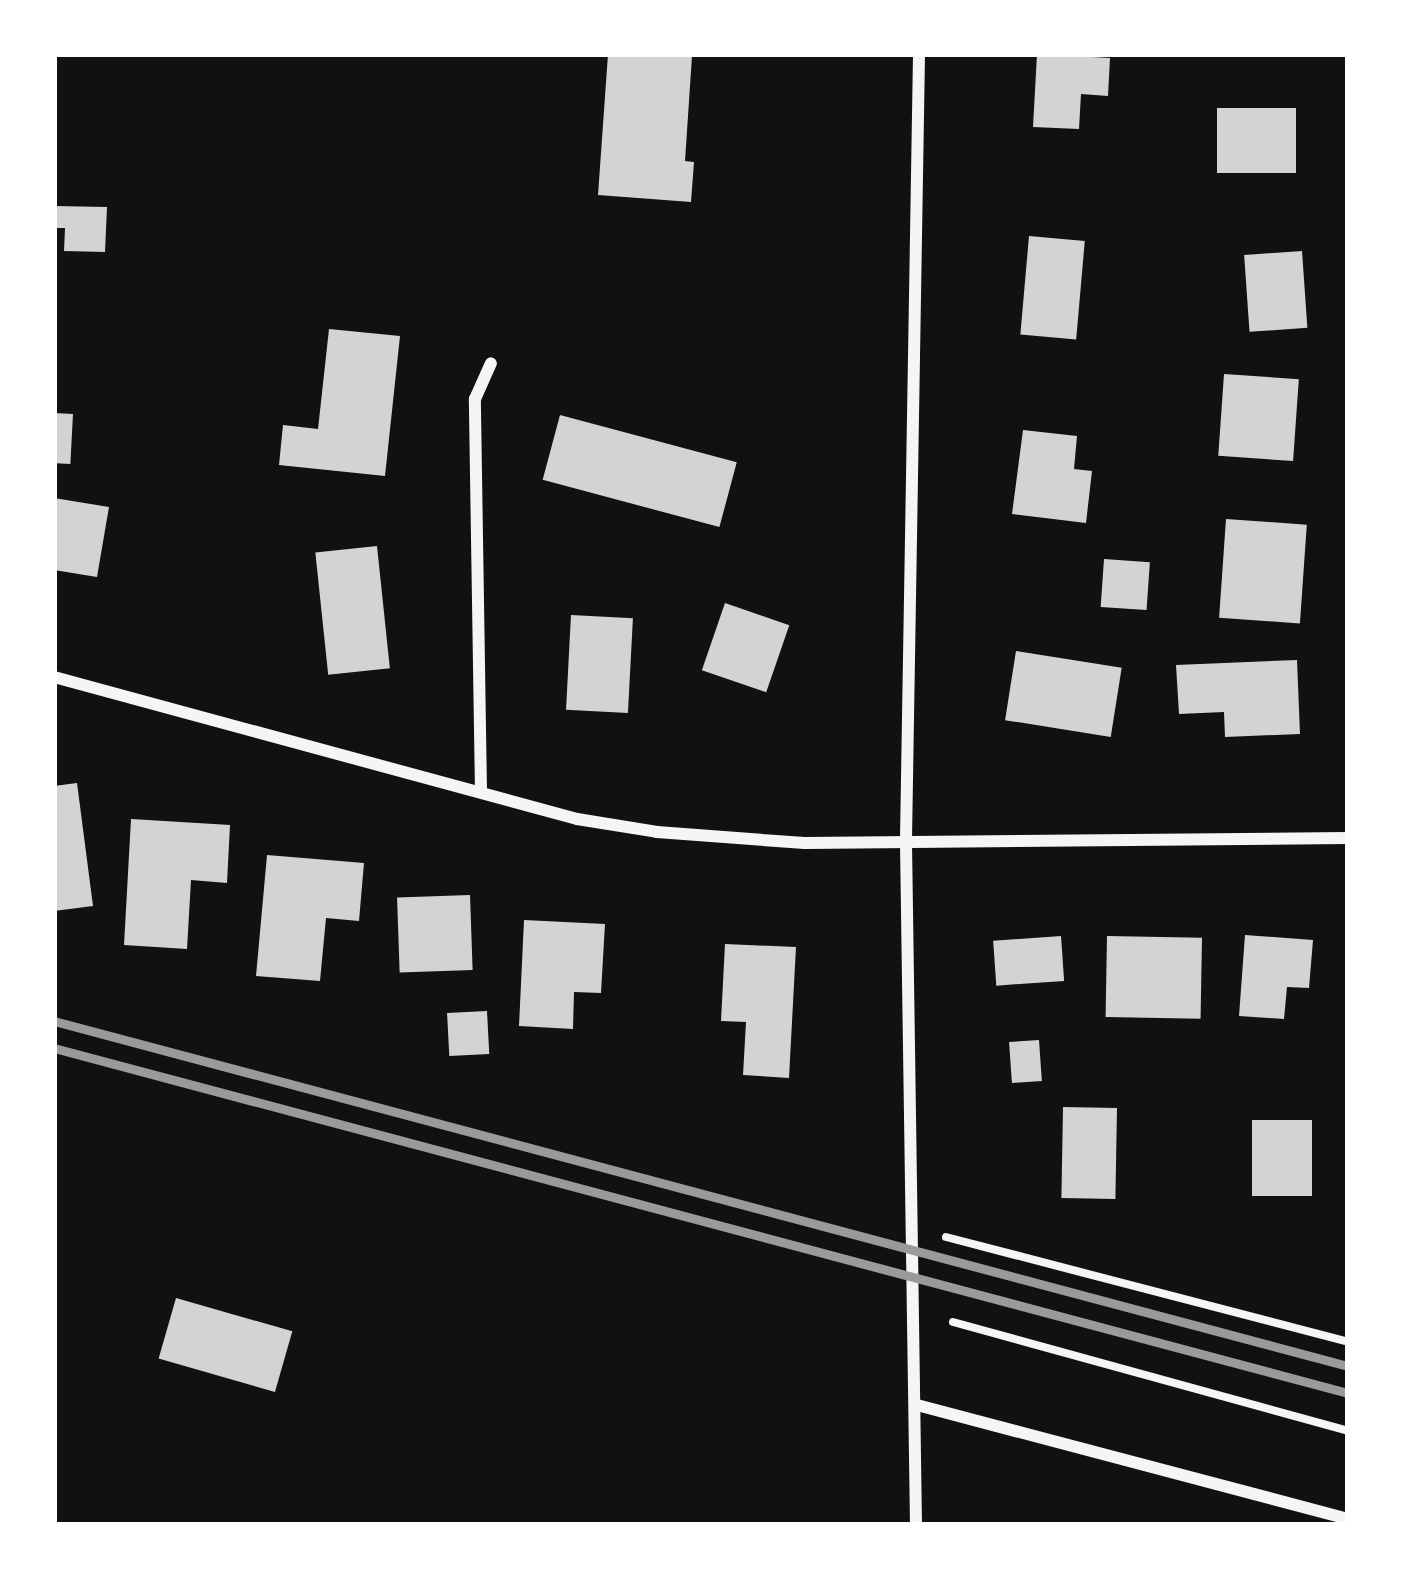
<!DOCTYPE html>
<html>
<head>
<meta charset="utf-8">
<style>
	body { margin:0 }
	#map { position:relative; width:1402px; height:1579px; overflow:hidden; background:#111; font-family:"Source Sans 3",sans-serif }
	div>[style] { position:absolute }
	.building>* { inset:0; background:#d3d3d3; transform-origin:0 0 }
	.path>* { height:8px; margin:-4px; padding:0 4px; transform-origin:4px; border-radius:4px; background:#f5f5f5 }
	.minor>* { height:12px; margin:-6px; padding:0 6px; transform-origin:6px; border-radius:6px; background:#f5f5f5 }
	.rail>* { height:9px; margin:-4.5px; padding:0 4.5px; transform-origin:4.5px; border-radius:4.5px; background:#9a9a9a }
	span { translate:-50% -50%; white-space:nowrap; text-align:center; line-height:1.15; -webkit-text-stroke:10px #fff; paint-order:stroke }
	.frame { position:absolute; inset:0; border:57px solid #fff; pointer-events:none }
</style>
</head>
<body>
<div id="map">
	<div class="building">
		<i style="clip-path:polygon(608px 54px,692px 56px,685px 161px,694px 162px,691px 202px,598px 195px)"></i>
		<i style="clip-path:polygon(1037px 54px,1110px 58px,1108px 96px,1081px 94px,1079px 129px,1033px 127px)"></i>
		<i style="left:1217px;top:108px;width:79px;height:65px"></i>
		<i style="clip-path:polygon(54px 206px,107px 207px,105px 252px,64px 251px,65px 228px,54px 228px)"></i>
		<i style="left:1029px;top:236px;width:56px;height:99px;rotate:5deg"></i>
		<i style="left:1302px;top:251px;width:77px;height:58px;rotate:86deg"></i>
		<i style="clip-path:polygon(329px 329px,400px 336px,385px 476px,279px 465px,283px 425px,318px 429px)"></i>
		<i style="left:1224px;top:374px;width:75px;height:82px;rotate:4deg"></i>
		<i style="left:54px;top:413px;width:19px;height:50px;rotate:3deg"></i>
		<i style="left:560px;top:415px;width:183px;height:67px;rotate:15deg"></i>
		<i style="clip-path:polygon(1023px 430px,1077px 436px,1074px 469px,1092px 471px,1086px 523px,1012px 514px)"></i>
		<i style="clip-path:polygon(54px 498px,109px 507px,97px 577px,54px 570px)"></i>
		<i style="left:1226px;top:519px;width:81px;height:99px;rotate:4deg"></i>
		<i style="left:377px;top:546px;width:123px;height:62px;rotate:84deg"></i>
		<i style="left:1104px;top:559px;width:46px;height:48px;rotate:4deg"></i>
		<i style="left:725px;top:603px;width:68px;height:71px;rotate:19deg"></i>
		<i style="left:571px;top:615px;width:62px;height:95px;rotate:3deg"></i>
		<i style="left:1016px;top:651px;width:107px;height:70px;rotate:9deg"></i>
		<i style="clip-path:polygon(1297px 660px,1300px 734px,1225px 737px,1224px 712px,1179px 714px,1176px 665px)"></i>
		<i style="clip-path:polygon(77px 783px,93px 906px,54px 911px,54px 786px)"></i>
		<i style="clip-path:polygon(131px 819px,230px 825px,227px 883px,191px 880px,187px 949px,124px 945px)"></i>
		<i style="clip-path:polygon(267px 855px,364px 863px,359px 921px,326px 918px,320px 981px,256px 976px)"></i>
		<i style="left:470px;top:895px;width:75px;height:73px;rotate:88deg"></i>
		<i style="clip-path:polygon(524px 920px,605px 924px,601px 993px,574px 992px,573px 1029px,519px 1026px)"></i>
		<i style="clip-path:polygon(1245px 935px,1313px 940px,1309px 988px,1287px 987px,1284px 1019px,1239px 1016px)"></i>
		<i style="left:1061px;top:936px;width:45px;height:68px;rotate:86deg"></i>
		<i style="left:1107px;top:936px;width:95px;height:81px;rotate:1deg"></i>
		<i style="clip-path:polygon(725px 944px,796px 947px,789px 1078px,743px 1075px,746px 1022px,721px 1021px)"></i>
		<i style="left:487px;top:1011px;width:43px;height:40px;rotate:87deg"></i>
		<i style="left:1039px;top:1040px;width:41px;height:30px;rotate:86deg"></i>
		<i style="left:1063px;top:1107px;width:54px;height:91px;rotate:1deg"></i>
		<i style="left:1252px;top:1120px;width:60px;height:76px"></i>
		<i style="left:176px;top:1298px;width:121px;height:63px;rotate:16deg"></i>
	</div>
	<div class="path">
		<i style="left:946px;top:1237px;width:415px;rotate:14.6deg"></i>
		<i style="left:953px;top:1322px;width:410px;rotate:15.4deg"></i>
	</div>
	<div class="minor">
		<i style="left:54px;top:677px;width:542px;rotate:15.19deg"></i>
		<i style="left:577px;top:819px;width:81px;rotate:9.2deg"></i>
		<i style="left:657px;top:832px;width:148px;rotate:4.3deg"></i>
		<i style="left:805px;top:843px;width:543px;rotate:-0.53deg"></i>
		<i style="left:481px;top:792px;width:393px;rotate:-90.9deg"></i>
		<i style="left:475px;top:399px;width:39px;rotate:-66deg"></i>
		<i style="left:917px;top:1405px;width:446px;rotate:14.8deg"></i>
		<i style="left:916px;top:1525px;width:686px;rotate:-90.84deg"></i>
		<i style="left:906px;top:839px;width:785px;rotate:-89.05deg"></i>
	</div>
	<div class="rail">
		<i style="left:54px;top:1021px;width:1339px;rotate:14.93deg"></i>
		<i style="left:54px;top:1048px;width:1339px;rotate:14.93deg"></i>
	</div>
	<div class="frame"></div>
</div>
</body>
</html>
